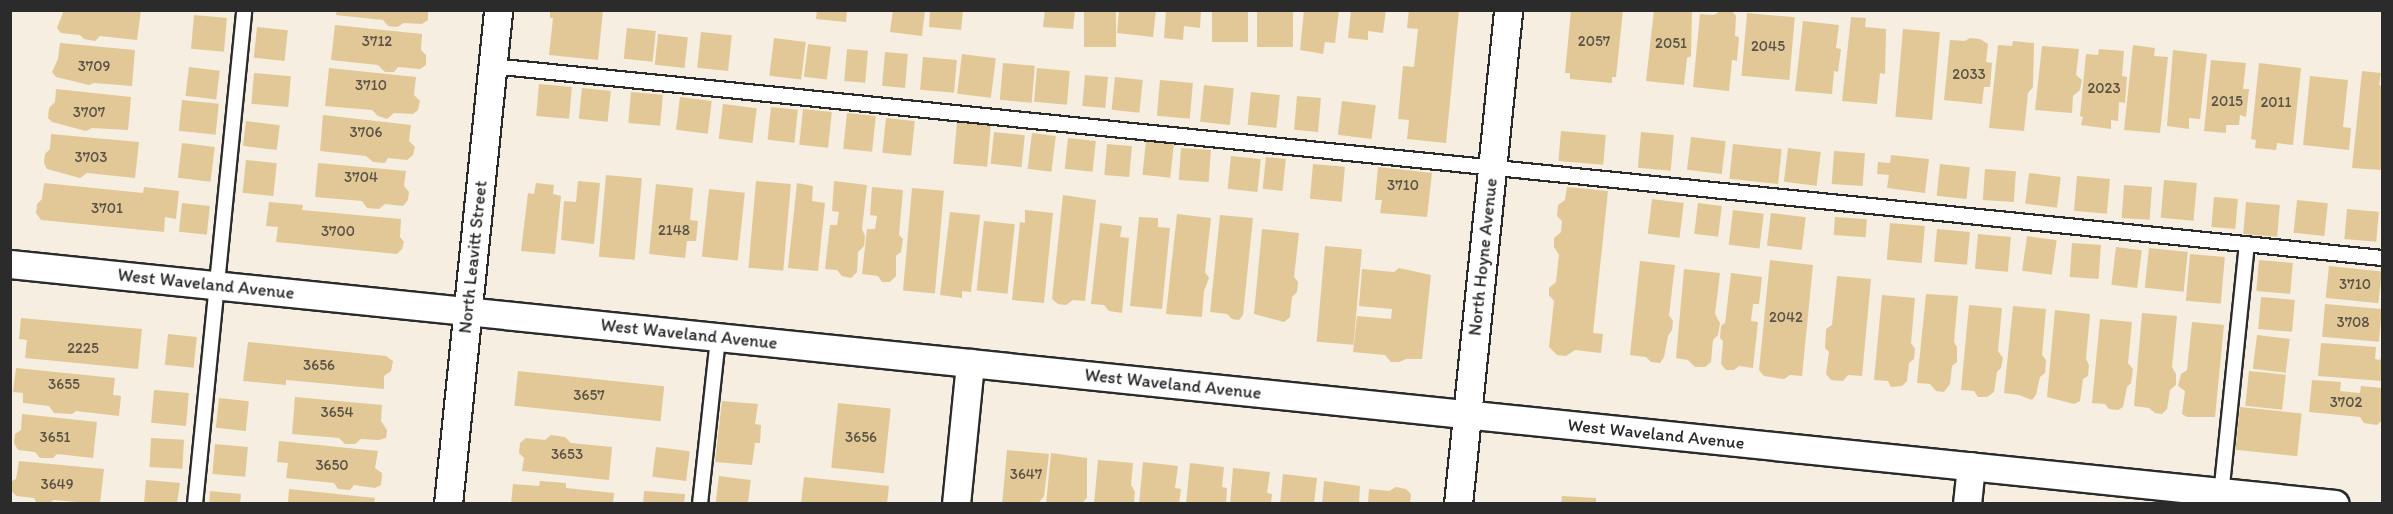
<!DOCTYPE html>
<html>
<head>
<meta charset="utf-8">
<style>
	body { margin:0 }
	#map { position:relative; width:2393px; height:514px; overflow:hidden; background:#f6eee0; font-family:Itim,sans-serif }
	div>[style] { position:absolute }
	.building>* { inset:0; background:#e2c897; transform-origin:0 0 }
	.roads { filter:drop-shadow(2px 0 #2b2b2b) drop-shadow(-2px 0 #2b2b2b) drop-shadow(0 2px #2b2b2b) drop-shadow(0 -2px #2b2b2b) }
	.service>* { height:14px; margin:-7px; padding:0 7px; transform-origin:7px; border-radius:7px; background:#fff }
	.minor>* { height:27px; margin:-13.5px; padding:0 13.5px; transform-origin:13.5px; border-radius:13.5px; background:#fff }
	span { translate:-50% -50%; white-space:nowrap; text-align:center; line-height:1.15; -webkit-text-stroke:6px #fff; paint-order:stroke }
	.number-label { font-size:15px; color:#595246 }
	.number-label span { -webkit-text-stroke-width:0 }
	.street-label { font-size:18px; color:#2b2b2b }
	.frame { position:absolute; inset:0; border:12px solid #2b2b2b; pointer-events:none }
</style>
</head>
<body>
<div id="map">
	<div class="building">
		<i style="clip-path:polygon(64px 10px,141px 10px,137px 40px,100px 36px,95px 41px,84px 39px,80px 35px,61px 33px,57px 28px)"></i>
		<i style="clip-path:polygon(337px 10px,428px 10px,428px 20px,422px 24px,404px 23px,397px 27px,388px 26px,383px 20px,336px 15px)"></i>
		<i style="clip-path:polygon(550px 10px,603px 10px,598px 60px,549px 55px,553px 18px,550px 18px)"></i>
		<i style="clip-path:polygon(817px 10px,847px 10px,846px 22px,816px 19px)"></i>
		<i style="clip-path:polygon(893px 10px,925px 10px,922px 36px,890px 32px)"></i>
		<i style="clip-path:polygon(930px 10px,963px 10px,961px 30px,929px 27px)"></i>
		<i style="clip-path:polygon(1045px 10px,1075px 10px,1073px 29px,1043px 27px)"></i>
		<i style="left:1084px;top:10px;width:32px;height:37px"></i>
		<i style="clip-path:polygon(1119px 10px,1156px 10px,1153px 37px,1117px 33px)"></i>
		<i style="clip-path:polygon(1166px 10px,1201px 10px,1200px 28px,1184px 26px,1183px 40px,1164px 38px)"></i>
		<i style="left:1212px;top:10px;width:36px;height:32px"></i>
		<i style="left:1257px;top:10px;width:36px;height:37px"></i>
		<i style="clip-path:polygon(1304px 10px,1339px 10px,1335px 43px,1325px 42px,1323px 54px,1300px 50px)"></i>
		<i style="clip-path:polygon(1351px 10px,1386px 10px,1383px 33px,1368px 31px,1368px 40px,1348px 38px)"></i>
		<i style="clip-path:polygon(1409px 10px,1459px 10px,1446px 143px,1407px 139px,1409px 120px,1398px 119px,1403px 66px,1414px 67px,1418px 29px,1407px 28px)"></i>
		<i style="clip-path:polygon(1571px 10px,1623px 10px,1616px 77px,1612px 77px,1612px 83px,1570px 79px,1570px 73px,1565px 73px)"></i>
		<i style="clip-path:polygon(1654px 10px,1692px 10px,1691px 56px,1687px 58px,1684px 85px,1646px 81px)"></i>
		<i style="clip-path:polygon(1720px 11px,1732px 11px,1736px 16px,1735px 36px,1739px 37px,1737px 61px,1732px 60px,1729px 91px,1693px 87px,1700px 14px,1714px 15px)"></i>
		<i style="left:1747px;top:13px;width:48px;height:63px;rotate:5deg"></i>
		<i style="left:194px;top:15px;width:33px;height:34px;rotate:5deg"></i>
		<i style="clip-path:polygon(1851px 17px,1866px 18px,1865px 27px,1886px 29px,1885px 74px,1880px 73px,1877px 104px,1842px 101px)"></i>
		<i style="clip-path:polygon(1803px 21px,1839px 25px,1836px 48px,1841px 49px,1838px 72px,1834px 71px,1832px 94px,1795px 91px)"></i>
		<i style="clip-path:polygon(335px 25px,422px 34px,421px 50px,426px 55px,426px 65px,420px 69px,398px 67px,394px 72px,385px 72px,378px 65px,331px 60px)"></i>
		<i style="left:257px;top:27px;width:31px;height:31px;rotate:6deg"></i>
		<i style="left:627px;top:28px;width:29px;height:31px;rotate:6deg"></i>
		<i style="left:1903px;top:29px;width:37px;height:88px;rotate:5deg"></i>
		<i style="left:701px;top:32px;width:31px;height:36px;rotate:6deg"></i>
		<i style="left:658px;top:34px;width:30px;height:31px;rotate:6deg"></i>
		<i style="left:774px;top:38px;width:32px;height:38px;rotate:7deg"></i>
		<i style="clip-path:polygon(1970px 38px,1980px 39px,1988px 44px,1986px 62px,1992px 63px,1990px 87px,1984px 87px,1982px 104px,1944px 100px,1950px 40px,1965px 41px)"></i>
		<i style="clip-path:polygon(2013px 41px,2034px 43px,2033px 87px,2028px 93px,2024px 131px,1989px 128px,1998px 45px,2012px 46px)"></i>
		<i style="clip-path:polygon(60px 43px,135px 50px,132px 86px,94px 83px,89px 85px,56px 77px,52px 72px,58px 59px)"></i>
		<i style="left:808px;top:44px;width:23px;height:33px;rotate:7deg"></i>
		<i style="clip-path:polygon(2133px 45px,2155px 48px,2154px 56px,2168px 57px,2160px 133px,2124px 130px)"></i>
		<i style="clip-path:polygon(2042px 46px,2079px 49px,2076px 75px,2082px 80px,2080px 90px,2073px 96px,2072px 113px,2035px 110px)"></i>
		<i style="left:847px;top:49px;width:21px;height:32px;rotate:5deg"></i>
		<i style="clip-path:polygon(2099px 49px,2124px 51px,2122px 76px,2127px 77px,2125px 103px,2119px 102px,2118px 121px,2111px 120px,2111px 129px,2081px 125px,2083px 117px,2080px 116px,2086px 54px,2098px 55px)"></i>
		<i style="clip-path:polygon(2173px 50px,2207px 54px,2200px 119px,2189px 118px,2189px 129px,2167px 126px)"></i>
		<i style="left:885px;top:52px;width:23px;height:34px;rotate:5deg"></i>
		<i style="left:962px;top:54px;width:34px;height:40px;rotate:7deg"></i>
		<i style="left:923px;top:57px;width:34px;height:33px;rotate:5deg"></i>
		<i style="clip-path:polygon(2211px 60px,2246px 63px,2243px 89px,2249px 89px,2246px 117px,2240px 115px,2239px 125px,2226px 125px,2226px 133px,2204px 131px)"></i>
		<i style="left:1003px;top:63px;width:32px;height:37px;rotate:5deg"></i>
		<i style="clip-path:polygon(2259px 63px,2301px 68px,2293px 145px,2277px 143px,2276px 150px,2255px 148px,2256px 140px,2251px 139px)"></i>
		<i style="left:189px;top:67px;width:31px;height:29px;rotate:7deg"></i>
		<i style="clip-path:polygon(329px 68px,416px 77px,414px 95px,420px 101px,418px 110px,413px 114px,394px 113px,387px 119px,378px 116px,372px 110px,325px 106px)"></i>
		<i style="left:1037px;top:68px;width:33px;height:34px;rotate:5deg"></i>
		<i style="clip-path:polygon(2362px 71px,2381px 73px,2379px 85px,2382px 86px,2382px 170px,2352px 168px)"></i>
		<i style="left:254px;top:73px;width:37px;height:31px;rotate:5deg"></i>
		<i style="left:1085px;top:75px;width:23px;height:31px;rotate:5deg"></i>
		<i style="clip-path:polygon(2310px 76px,2348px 80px,2343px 127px,2351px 128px,2349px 150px,2303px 145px)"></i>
		<i style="left:1115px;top:77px;width:28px;height:33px;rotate:6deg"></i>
		<i style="left:1160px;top:80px;width:33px;height:36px;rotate:5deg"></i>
		<i style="left:539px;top:84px;width:33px;height:32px;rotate:5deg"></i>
		<i style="left:1204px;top:85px;width:30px;height:37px;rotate:6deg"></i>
		<i style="left:582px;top:88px;width:29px;height:31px;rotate:6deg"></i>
		<i style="clip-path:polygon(56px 89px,131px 97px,128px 130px,92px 128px,86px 131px,52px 122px,48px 118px,49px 108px,55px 102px)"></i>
		<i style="left:631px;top:92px;width:32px;height:31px;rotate:5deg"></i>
		<i style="left:1251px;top:92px;width:29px;height:33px;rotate:6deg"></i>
		<i style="left:1297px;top:96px;width:24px;height:34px;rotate:5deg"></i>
		<i style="left:680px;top:97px;width:32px;height:33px;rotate:7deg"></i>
		<i style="left:182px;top:100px;width:37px;height:31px;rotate:6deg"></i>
		<i style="left:1342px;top:101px;width:34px;height:34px;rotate:7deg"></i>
		<i style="left:723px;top:104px;width:34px;height:35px;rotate:7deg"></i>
		<i style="left:771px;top:107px;width:27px;height:33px;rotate:6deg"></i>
		<i style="left:803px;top:109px;width:29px;height:36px;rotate:6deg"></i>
		<i style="left:847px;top:113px;width:29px;height:36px;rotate:6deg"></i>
		<i style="clip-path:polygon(323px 115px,411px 125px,409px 141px,415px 147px,413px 155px,407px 160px,388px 158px,385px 163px,373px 162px,366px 156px,320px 151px)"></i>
		<i style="left:886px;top:118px;width:29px;height:35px;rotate:6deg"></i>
		<i style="left:246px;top:121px;width:34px;height:25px;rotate:7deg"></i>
		<i style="left:957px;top:122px;width:34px;height:42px;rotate:5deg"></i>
		<i style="left:1561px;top:131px;width:45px;height:30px;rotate:5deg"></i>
		<i style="left:994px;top:132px;width:31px;height:32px;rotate:6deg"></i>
		<i style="left:1641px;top:132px;width:33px;height:36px;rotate:5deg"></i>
		<i style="left:1032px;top:133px;width:24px;height:36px;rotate:7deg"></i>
		<i style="clip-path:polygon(51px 134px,139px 142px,135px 178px,87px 173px,80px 178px,47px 169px,44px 163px,45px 154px,50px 149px)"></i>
		<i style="left:1691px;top:137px;width:35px;height:33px;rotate:7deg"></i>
		<i style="left:1068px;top:138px;width:28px;height:31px;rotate:6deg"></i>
		<i style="left:1146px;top:141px;width:28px;height:34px;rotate:6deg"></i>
		<i style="left:182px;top:143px;width:33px;height:35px;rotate:7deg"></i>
		<i style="left:1107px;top:144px;width:25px;height:31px;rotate:5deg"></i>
		<i style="left:1733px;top:144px;width:49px;height:35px;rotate:6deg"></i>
		<i style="left:1181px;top:148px;width:30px;height:32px;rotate:4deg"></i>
		<i style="left:1788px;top:148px;width:33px;height:34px;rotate:7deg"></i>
		<i style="left:1834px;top:151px;width:31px;height:33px;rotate:4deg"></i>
		<i style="clip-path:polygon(1891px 155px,1929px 159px,1925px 193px,1887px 188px,1889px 175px,1877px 174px,1878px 162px,1890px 163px)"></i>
		<i style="left:1231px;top:156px;width:30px;height:33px;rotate:6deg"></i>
		<i style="left:1266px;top:157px;width:20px;height:32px;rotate:6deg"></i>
		<i style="left:246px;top:160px;width:31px;height:33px;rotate:6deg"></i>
		<i style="clip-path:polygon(318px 163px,406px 171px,404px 186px,409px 192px,408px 200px,403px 206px,385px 204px,379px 209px,367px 208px,362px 201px,315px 197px)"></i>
		<i style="left:1313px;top:164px;width:32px;height:35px;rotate:5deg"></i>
		<i style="left:1940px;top:164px;width:30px;height:32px;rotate:6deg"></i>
		<i style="clip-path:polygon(1378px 167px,1432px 173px,1427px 217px,1380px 213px,1382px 200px,1375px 200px)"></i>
		<i style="left:1985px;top:169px;width:31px;height:31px;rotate:4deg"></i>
		<i style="left:2029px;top:173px;width:32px;height:31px;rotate:7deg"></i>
		<i style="left:606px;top:175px;width:36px;height:82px;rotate:5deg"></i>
		<i style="left:2077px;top:176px;width:33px;height:35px;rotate:5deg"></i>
		<i style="left:2164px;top:180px;width:33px;height:38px;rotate:5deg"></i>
		<i style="clip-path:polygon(578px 181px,600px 183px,594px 244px,561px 240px,564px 201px,576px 202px)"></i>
		<i style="left:756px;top:181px;width:35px;height:87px;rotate:5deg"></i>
		<i style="clip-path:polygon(834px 181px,867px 185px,862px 229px,865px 236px,864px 246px,858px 252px,857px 272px,851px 278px,842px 276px,837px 270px,825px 269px,830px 225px,837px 225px,839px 212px,832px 211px)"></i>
		<i style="clip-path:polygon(44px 183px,143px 193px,144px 187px,179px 191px,176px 219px,165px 217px,164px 232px,41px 220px,36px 213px,37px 204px,42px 199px)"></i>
		<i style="clip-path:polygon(536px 183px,554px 185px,553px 194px,561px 196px,555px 254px,521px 251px,528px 193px,534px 194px)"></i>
		<i style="clip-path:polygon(797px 183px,813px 186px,812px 201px,825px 203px,818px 271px,788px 268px)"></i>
		<i style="clip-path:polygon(656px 184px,693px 188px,690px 220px,698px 221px,696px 241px,687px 241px,685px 258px,649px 254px)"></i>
		<i style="left:2124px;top:185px;width:28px;height:33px;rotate:4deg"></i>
		<i style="clip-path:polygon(872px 187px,903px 190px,899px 235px,903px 239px,901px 252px,896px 256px,896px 276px,890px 282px,882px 282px,878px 276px,862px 274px,867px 229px,875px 229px,877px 216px,870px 215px)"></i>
		<i style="clip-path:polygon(1567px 187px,1608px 191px,1593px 333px,1603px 334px,1601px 353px,1575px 350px,1566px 356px,1557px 355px,1549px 347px,1554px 301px,1549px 295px,1549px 288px,1556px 282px,1559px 255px,1554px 247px,1554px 238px,1561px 232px,1562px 221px,1557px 216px,1558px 205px,1565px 200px)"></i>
		<i style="left:912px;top:188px;width:32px;height:103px;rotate:5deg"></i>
		<i style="left:709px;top:189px;width:36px;height:68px;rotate:6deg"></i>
		<i style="clip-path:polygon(1063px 195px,1096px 200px,1085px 301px,1073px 300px,1066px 305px,1058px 304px,1052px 299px)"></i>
		<i style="left:2214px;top:197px;width:24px;height:30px;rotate:5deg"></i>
		<i style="left:1652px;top:199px;width:32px;height:35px;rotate:7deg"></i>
		<i style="left:2297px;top:200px;width:31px;height:33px;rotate:6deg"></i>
		<i style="clip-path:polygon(269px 202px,303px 205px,302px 210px,401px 219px,400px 237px,404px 242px,402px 249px,397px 254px,276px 242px,278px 227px,266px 226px)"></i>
		<i style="left:2246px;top:202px;width:34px;height:32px;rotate:5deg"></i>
		<i style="left:182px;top:203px;width:28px;height:29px;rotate:6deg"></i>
		<i style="left:1698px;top:203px;width:24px;height:31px;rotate:7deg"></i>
		<i style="left:2347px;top:209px;width:32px;height:30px;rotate:5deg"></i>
		<i style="clip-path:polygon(1025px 210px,1053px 213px,1044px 303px,1012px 300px,1020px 222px,1025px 223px)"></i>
		<i style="left:1733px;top:210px;width:31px;height:35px;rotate:7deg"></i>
		<i style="clip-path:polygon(950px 212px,980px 215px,971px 292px,962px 291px,962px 298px,940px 295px)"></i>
		<i style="left:1771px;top:213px;width:35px;height:33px;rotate:7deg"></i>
		<i style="clip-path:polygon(1177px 214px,1211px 218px,1205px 272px,1209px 278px,1204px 291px,1202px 317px,1166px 314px)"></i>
		<i style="clip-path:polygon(1220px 215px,1253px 218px,1243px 315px,1239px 320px,1232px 319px,1227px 314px,1210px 312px)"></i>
		<i style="clip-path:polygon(1139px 217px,1158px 218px,1158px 227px,1170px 228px,1162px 309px,1130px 306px)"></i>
		<i style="left:1835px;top:217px;width:32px;height:18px;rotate:4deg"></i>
		<i style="left:984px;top:221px;width:31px;height:70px;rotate:6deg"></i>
		<i style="clip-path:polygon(1100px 223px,1122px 226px,1120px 237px,1129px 238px,1122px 313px,1109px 311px,1104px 305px,1091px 304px)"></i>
		<i style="left:1890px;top:223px;width:35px;height:37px;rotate:5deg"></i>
		<i style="clip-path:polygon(1262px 229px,1299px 233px,1294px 277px,1298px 282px,1297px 292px,1292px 297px,1290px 317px,1284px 322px,1254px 314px)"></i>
		<i style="left:1937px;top:229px;width:33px;height:33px;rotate:5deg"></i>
		<i style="left:1978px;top:234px;width:33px;height:35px;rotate:5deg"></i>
		<i style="left:2027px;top:236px;width:30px;height:35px;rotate:8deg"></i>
		<i style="left:2072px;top:243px;width:29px;height:34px;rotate:4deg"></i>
		<i style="left:1325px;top:246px;width:37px;height:96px;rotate:5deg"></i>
		<i style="left:2116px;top:247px;width:26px;height:38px;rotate:7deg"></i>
		<i style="left:2149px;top:248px;width:39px;height:40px;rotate:6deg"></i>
		<i style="left:2190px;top:254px;width:35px;height:47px;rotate:5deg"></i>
		<i style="clip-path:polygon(1770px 260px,1813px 265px,1802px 376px,1790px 375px,1784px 379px,1764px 376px,1759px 370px)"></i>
		<i style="left:2259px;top:260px;width:34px;height:31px;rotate:5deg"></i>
		<i style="clip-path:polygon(1640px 261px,1675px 265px,1669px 315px,1673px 321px,1672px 330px,1668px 336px,1664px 357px,1660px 363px,1651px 362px,1646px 357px,1630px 355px)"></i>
		<i style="left:2329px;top:266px;width:53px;height:32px;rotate:6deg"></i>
		<i style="clip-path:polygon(1399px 268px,1431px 275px,1422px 359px,1406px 359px,1399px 362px,1391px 362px,1385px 355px,1353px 352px,1357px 316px,1391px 319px,1392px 309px,1359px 306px,1362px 269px,1394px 272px)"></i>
		<i style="clip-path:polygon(1684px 269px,1720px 273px,1715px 314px,1720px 323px,1718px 335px,1713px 340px,1711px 362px,1705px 367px,1695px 367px,1688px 360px,1676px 358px)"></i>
		<i style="clip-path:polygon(1731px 273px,1762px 277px,1759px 304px,1753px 304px,1751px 321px,1758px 322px,1753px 368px,1739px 366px,1734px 370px,1726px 370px,1721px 364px,1723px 341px,1720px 338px,1721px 326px,1725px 323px)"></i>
		<i style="clip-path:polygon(1837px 276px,1871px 279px,1862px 376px,1848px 375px,1843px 381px,1831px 380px,1826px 374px,1829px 352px,1825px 348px,1826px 329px,1832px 325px)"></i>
		<i style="clip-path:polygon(1926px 294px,1958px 296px,1954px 342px,1957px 347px,1957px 362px,1952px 366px,1950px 384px,1944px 392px,1936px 391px,1930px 384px,1917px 383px)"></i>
		<i style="clip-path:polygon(1882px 295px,1915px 298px,1911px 343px,1915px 349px,1914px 359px,1909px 363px,1907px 381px,1902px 386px,1891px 387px,1888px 381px,1874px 380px)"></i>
		<i style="left:2261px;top:297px;width:34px;height:32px;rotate:5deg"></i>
		<i style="left:2325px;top:304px;width:57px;height:33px;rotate:5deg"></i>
		<i style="clip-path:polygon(1969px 305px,2002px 308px,1998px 351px,2003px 358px,2001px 368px,1997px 372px,1994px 392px,1987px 397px,1978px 397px,1974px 391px,1961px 390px)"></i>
		<i style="clip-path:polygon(2013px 306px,2046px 309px,2042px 355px,2046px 360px,2045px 373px,2040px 377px,2036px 395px,2032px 400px,2019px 395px,2004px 393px)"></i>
		<i style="clip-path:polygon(2055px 310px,2090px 314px,2086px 359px,2089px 365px,2088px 376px,2083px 379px,2080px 401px,2074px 404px,2047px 397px)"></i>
		<i style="clip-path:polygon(2142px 313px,2177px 316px,2172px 367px,2176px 374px,2176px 385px,2170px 390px,2167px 409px,2162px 414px,2155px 413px,2149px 408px,2134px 406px)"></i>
		<i style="clip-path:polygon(21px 318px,142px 329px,138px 369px,25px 358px,27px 340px,19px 339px)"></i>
		<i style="clip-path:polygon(2100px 319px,2132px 322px,2128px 363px,2133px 369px,2131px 383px,2127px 387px,2123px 407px,2118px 410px,2109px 409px,2105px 404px,2092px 403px)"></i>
		<i style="clip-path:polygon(2192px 322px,2224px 325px,2215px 417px,2187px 417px,2182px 414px,2185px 391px,2178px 386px,2181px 374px,2187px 370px)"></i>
		<i style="left:168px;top:334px;width:29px;height:31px;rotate:6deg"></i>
		<i style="left:2257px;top:335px;width:33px;height:34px;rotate:7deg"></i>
		<i style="clip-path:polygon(248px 342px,386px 356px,393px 361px,391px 371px,384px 376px,384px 389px,286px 380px,286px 385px,243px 381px)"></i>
		<i style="clip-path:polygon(2321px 343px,2376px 347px,2375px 359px,2380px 360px,2382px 353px,2382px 381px,2318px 376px)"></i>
		<i style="clip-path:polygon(16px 368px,115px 378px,113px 395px,121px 396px,119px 416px,76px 411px,72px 414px,54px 413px,49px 406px,23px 403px,23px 393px,13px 392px)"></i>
		<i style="left:518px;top:371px;width:147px;height:35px;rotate:6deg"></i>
		<i style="left:2249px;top:371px;width:37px;height:35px;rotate:6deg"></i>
		<i style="clip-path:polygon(2312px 380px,2341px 382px,2340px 391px,2360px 393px,2361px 386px,2382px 388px,2382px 420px,2377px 425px,2364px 423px,2360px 417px,2309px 412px)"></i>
		<i style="left:154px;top:390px;width:35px;height:33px;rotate:5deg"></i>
		<i style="clip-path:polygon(295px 397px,382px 405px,381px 421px,387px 430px,386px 438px,379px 440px,361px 439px,355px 444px,345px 444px,339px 438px,292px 434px)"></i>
		<i style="left:219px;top:398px;width:30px;height:30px;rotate:6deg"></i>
		<i style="clip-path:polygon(722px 401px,758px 404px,755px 424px,761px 425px,760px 443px,755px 443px,752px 465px,715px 462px)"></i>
		<i style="left:838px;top:403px;width:53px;height:65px;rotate:6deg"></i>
		<i style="left:2240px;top:407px;width:62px;height:43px;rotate:6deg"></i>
		<i style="clip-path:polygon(22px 414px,97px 422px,93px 458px,57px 454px,53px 458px,40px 458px,35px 452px,18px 450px,14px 443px,15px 434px,21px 430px)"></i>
		<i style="clip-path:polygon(551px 435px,565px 437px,571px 443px,612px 447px,609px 480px,522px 471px,524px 458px,519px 453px,520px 443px,526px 438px,545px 440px)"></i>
		<i style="left:151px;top:438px;width:33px;height:29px;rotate:3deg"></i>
		<i style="clip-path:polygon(279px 441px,378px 451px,375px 468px,382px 473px,381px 485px,375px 488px,354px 485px,350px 490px,338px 489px,334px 483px,286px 478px,288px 463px,277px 462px)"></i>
		<i style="left:215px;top:444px;width:33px;height:30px;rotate:5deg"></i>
		<i style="left:656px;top:447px;width:34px;height:30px;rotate:7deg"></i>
		<i style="clip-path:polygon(1007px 450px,1049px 454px,1044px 496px,1038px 504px,1002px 504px)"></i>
		<i style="clip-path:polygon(1051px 453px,1087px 458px,1087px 498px,1081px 504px,1046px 504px)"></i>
		<i style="clip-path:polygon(1098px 460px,1133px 463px,1131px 485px,1135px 492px,1134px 502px,1094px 504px)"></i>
		<i style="clip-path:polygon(19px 461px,104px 469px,100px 504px,54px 500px,49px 503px,37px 503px,34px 498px,16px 496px,10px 489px,12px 481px,16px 479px)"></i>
		<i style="clip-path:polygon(1143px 462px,1178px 466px,1175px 488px,1181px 489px,1179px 504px,1139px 504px)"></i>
		<i style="clip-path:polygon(1190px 463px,1224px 467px,1222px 487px,1227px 488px,1226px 504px,1186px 504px)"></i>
		<i style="clip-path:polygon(1233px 468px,1270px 472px,1267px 493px,1272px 494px,1271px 504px,1230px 504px)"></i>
		<i style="clip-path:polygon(1283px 474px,1317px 478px,1314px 504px,1280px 504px)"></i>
		<i style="left:719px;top:476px;width:32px;height:27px;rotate:7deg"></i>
		<i style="clip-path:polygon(804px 477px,889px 486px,887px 504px,801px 504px)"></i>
		<i style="clip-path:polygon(146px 480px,180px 483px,177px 504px,144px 504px)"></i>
		<i style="clip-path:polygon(540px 481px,566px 483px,566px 488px,614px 493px,613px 504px,511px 504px,513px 484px,539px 486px)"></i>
		<i style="clip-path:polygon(1324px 481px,1360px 486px,1359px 504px,1322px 504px)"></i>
		<i style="clip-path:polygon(1396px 487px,1406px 489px,1411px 494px,1410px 504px,1368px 504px,1369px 489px,1389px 491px)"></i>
		<i style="clip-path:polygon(289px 489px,375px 498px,374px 504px,288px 504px)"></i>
		<i style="clip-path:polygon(210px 491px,241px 494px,240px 504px,209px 504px)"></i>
		<i style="clip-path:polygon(644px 491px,685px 494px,684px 504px,643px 504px)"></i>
		<i style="clip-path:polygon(1562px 496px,1596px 498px,1596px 504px,1561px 504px)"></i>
	</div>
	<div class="roads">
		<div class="service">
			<i style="left:492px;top:66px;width:1900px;rotate:5.8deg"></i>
			<i style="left:2221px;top:495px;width:252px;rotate:-84.1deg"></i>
			<i style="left:195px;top:504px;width:496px;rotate:-84.3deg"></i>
			<i style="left:700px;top:504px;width:168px;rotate:-83.8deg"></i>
		</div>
		<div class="minor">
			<i style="left:10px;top:264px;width:2337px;rotate:5.89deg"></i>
			<i style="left:448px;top:504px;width:497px;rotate:-84.2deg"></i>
			<i style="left:956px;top:504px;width:142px;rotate:-84.3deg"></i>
			<i style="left:1458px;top:504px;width:497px;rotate:-84.2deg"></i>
			<i style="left:1967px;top:504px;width:38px;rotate:-84deg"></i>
		</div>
	</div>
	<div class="number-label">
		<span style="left:377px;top:42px">3712</span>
		<span style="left:1594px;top:42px">2057</span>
		<span style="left:1671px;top:44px">2051</span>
		<span style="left:1768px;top:47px">2045</span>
		<span style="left:94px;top:67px">3709</span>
		<span style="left:1969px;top:75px">2033</span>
		<span style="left:371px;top:86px">3710</span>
		<span style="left:2104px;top:89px">2023</span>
		<span style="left:2227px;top:102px">2015</span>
		<span style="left:2276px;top:103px">2011</span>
		<span style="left:89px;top:113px">3707</span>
		<span style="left:366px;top:133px">3706</span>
		<span style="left:91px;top:158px">3703</span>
		<span style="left:361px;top:178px">3704</span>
		<span style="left:1403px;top:186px">3710</span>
		<span style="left:107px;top:209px">3701</span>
		<span style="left:674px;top:231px">2148</span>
		<span style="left:338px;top:232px">3700</span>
		<span style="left:2355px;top:285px">3710</span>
		<span style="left:1786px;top:318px">2042</span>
		<span style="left:2353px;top:323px">3708</span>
		<span style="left:83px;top:349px">2225</span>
		<span style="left:319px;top:366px">3656</span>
		<span style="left:64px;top:385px">3655</span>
		<span style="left:589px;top:396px">3657</span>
		<span style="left:2346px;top:403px">3702</span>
		<span style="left:337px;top:413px">3654</span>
		<span style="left:55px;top:438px">3651</span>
		<span style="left:861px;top:438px">3656</span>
		<span style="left:567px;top:455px">3653</span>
		<span style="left:332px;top:466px">3650</span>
		<span style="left:1026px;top:475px">3647</span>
		<span style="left:57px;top:485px">3649</span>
	</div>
	<div class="street-label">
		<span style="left:473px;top:257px;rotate:-84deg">North Leavitt Street</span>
		<span style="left:1483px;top:257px;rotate:-84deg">North Hoyne Avenue</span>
		<span style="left:206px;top:284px;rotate:6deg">West Waveland Avenue</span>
		<span style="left:689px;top:334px;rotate:6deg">West Waveland Avenue</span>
		<span style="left:1173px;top:384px;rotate:6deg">West Waveland Avenue</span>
		<span style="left:1656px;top:434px;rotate:6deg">West Waveland Avenue</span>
	</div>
	<div class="frame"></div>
</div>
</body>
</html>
